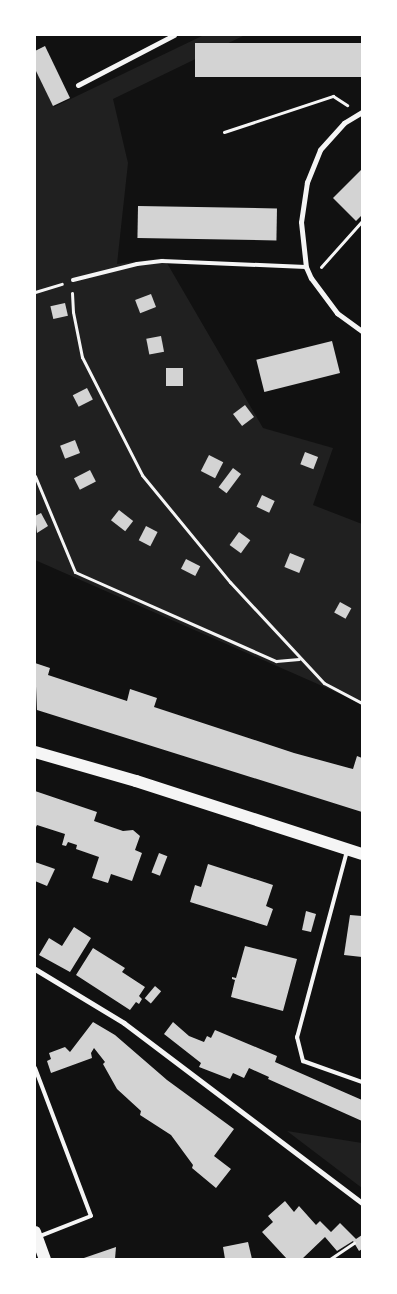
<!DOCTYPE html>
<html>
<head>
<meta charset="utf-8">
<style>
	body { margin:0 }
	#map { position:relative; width:397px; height:1294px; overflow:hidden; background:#111; font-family:Jost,sans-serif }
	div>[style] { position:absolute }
	.green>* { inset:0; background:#202020 }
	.building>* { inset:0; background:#d3d3d3; transform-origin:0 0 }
	.path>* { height:3px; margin:-1.5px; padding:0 1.5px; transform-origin:1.5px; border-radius:1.5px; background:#f5f5f5 }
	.service>* { height:4px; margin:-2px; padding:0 2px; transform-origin:2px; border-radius:2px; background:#f5f5f5 }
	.minor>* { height:5px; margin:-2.5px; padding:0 2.5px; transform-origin:2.5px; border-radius:2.5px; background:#f5f5f5 }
	.primary>* { height:12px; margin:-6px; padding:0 6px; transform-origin:6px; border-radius:6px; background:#f5f5f5 }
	span { translate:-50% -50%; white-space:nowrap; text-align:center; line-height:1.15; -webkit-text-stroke:4px #fff; paint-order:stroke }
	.frame { position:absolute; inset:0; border:36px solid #fff; pointer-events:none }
</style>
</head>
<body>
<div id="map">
	<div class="green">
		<i style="clip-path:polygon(204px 35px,245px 35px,113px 99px,128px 163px,117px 264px,164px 258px,263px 428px,333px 448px,313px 505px,362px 524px,362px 705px,345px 696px,35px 560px,35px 69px,54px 107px)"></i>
		<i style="clip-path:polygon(287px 1131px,362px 1143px,362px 1188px)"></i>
	</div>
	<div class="building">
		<i style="left:362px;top:43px;width:34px;height:167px;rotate:90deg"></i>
		<i style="clip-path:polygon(45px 46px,70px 98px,53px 106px,35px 69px,35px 51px)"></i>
		<i style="clip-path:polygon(362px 169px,362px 215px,356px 221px,333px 198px)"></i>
		<i style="left:138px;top:206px;width:139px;height:32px;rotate:1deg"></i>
		<i style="left:151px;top:294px;width:14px;height:17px;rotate:69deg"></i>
		<i style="left:65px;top:303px;width:13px;height:15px;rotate:77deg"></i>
		<i style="left:161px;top:336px;width:16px;height:15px;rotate:79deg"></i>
		<i style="left:332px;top:341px;width:33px;height:78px;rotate:76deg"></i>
		<i style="left:166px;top:368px;width:17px;height:18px"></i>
		<i style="left:87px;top:388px;width:13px;height:16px;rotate:63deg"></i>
		<i style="left:245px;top:405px;width:15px;height:15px;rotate:53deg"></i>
		<i style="left:75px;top:440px;width:14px;height:16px;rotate:69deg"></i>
		<i style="left:305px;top:452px;width:14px;height:13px;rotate:21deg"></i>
		<i style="left:209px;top:455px;width:16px;height:18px;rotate:27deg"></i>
		<i style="left:233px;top:468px;width:10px;height:24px;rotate:37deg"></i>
		<i style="left:90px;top:470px;width:13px;height:18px;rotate:63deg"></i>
		<i style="left:262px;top:495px;width:14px;height:13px;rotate:25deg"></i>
		<i style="left:119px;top:510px;width:18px;height:13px;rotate:38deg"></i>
		<i style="clip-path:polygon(41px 513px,48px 526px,37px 533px,35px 516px)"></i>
		<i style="left:146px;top:526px;width:13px;height:16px;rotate:27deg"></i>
		<i style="left:239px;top:532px;width:14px;height:16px;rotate:36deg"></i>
		<i style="left:290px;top:553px;width:16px;height:15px;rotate:22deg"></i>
		<i style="left:186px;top:559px;width:16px;height:11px;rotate:27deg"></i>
		<i style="left:340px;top:602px;width:13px;height:12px;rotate:29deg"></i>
		<i style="clip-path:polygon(35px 663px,50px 668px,48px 675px,127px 701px,130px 689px,157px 698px,154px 707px,294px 753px,349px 768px,353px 769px,357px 756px,362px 758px,362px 812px,37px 710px)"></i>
		<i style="clip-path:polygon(35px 791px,97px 812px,94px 821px,123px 831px,133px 830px,140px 836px,135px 850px,142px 853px,132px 881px,111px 874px,108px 883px,92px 878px,99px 857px,76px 849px,77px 845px,68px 842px,66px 846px,62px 845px,65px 834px,37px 825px,35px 829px)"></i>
		<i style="left:159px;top:853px;width:9px;height:21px;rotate:21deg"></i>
		<i style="clip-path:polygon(35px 862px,55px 869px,47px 886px,35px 881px)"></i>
		<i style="clip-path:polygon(208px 864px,273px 885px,266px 906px,273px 909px,267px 926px,190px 902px,195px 885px,201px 887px)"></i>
		<i style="clip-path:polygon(306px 911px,316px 914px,311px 932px,302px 930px)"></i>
		<i style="clip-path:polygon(350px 915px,362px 916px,362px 957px,344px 955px)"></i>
		<i style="clip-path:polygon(74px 927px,91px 938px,70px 972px,39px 955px,49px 938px,62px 946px)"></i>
		<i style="clip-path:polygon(245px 946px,297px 959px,283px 1011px,231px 997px,235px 980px,232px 979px,232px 977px,236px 978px)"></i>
		<i style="clip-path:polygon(93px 948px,125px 968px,122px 972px,145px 987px,139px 996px,142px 999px,139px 1004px,136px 1002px,130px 1010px,76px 975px)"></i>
		<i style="left:155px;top:986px;width:8px;height:16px;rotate:40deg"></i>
		<i style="clip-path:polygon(93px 1022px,115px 1035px,167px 1080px,234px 1129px,214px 1156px,231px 1169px,216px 1188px,192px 1168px,193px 1165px,171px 1135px,140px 1115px,141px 1111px,117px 1089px,103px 1064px,105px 1062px,94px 1048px,91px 1053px,92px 1058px,51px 1073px,47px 1061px,51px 1059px,49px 1053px,65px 1047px,70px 1052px)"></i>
		<i style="clip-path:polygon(173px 1022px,189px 1036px,204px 1042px,207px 1036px,211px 1038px,215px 1030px,258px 1048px,277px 1056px,275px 1062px,362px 1100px,362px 1121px,268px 1079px,269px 1077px,249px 1068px,244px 1078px,233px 1073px,230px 1079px,199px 1067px,201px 1063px,164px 1034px)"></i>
		<i style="clip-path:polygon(285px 1201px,294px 1212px,299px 1206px,316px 1225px,320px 1221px,331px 1232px,340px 1223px,356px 1239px,362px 1235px,362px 1249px,359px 1251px,353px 1241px,337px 1251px,325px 1237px,302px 1259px,287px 1259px,262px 1232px,273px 1222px,268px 1216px)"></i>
		<i style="clip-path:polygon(248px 1242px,252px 1259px,225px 1259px,223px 1247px)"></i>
		<i style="clip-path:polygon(116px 1247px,115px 1259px,81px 1259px)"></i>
	</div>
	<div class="path">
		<i style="left:224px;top:132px;width:115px;rotate:-18.3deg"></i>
		<i style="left:333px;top:96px;width:17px;rotate:33deg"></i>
		<i style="left:321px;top:267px;width:62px;rotate:-48.3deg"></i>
		<i style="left:35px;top:292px;width:28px;rotate:-17deg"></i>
		<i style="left:72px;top:293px;width:19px;rotate:87deg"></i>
		<i style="left:73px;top:312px;width:46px;rotate:78.7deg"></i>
		<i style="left:82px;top:357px;width:132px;rotate:63deg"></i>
		<i style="left:142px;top:475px;width:139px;rotate:50.6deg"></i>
		<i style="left:230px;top:582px;width:138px;rotate:47.1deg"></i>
		<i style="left:324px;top:683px;width:43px;rotate:27.8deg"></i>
		<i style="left:35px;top:476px;width:104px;rotate:67.4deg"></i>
		<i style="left:75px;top:572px;width:220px;rotate:23.9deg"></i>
		<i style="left:276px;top:661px;width:23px;rotate:-5deg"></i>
		<i style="left:330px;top:1259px;width:29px;rotate:-34deg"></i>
	</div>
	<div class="service">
		<i style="left:73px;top:280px;width:66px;rotate:-14deg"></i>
		<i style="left:137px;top:264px;width:25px;rotate:-7deg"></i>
		<i style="left:162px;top:261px;width:144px;rotate:2.4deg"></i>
		<i style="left:347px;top:851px;width:193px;rotate:105deg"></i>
		<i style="left:297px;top:1037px;width:25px;rotate:76deg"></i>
		<i style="left:303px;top:1061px;width:63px;rotate:19.6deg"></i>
		<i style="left:35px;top:1068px;width:158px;rotate:69.3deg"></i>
		<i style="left:91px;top:1216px;width:55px;rotate:158.6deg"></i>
	</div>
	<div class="minor">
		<i style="left:78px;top:85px;width:108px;rotate:-27.5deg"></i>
		<i style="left:362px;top:112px;width:21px;rotate:149deg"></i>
		<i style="left:344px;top:123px;width:36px;rotate:132deg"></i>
		<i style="left:320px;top:150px;width:35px;rotate:112deg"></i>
		<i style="left:307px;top:182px;width:40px;rotate:98.5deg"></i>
		<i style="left:301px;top:222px;width:45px;rotate:83.7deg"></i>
		<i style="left:306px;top:267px;width:12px;rotate:66deg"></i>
		<i style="left:311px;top:278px;width:44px;rotate:53.4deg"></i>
		<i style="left:337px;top:313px;width:31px;rotate:36deg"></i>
		<i style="left:35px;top:969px;width:104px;rotate:31.2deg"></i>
		<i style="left:124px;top:1023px;width:298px;rotate:37.1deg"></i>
	</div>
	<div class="primary">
		<i style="left:35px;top:752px;width:105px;rotate:16deg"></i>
		<i style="left:136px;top:781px;width:237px;rotate:17.9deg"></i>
		<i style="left:35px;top:1232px;width:29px;rotate:70deg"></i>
	</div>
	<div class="frame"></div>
</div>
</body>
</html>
